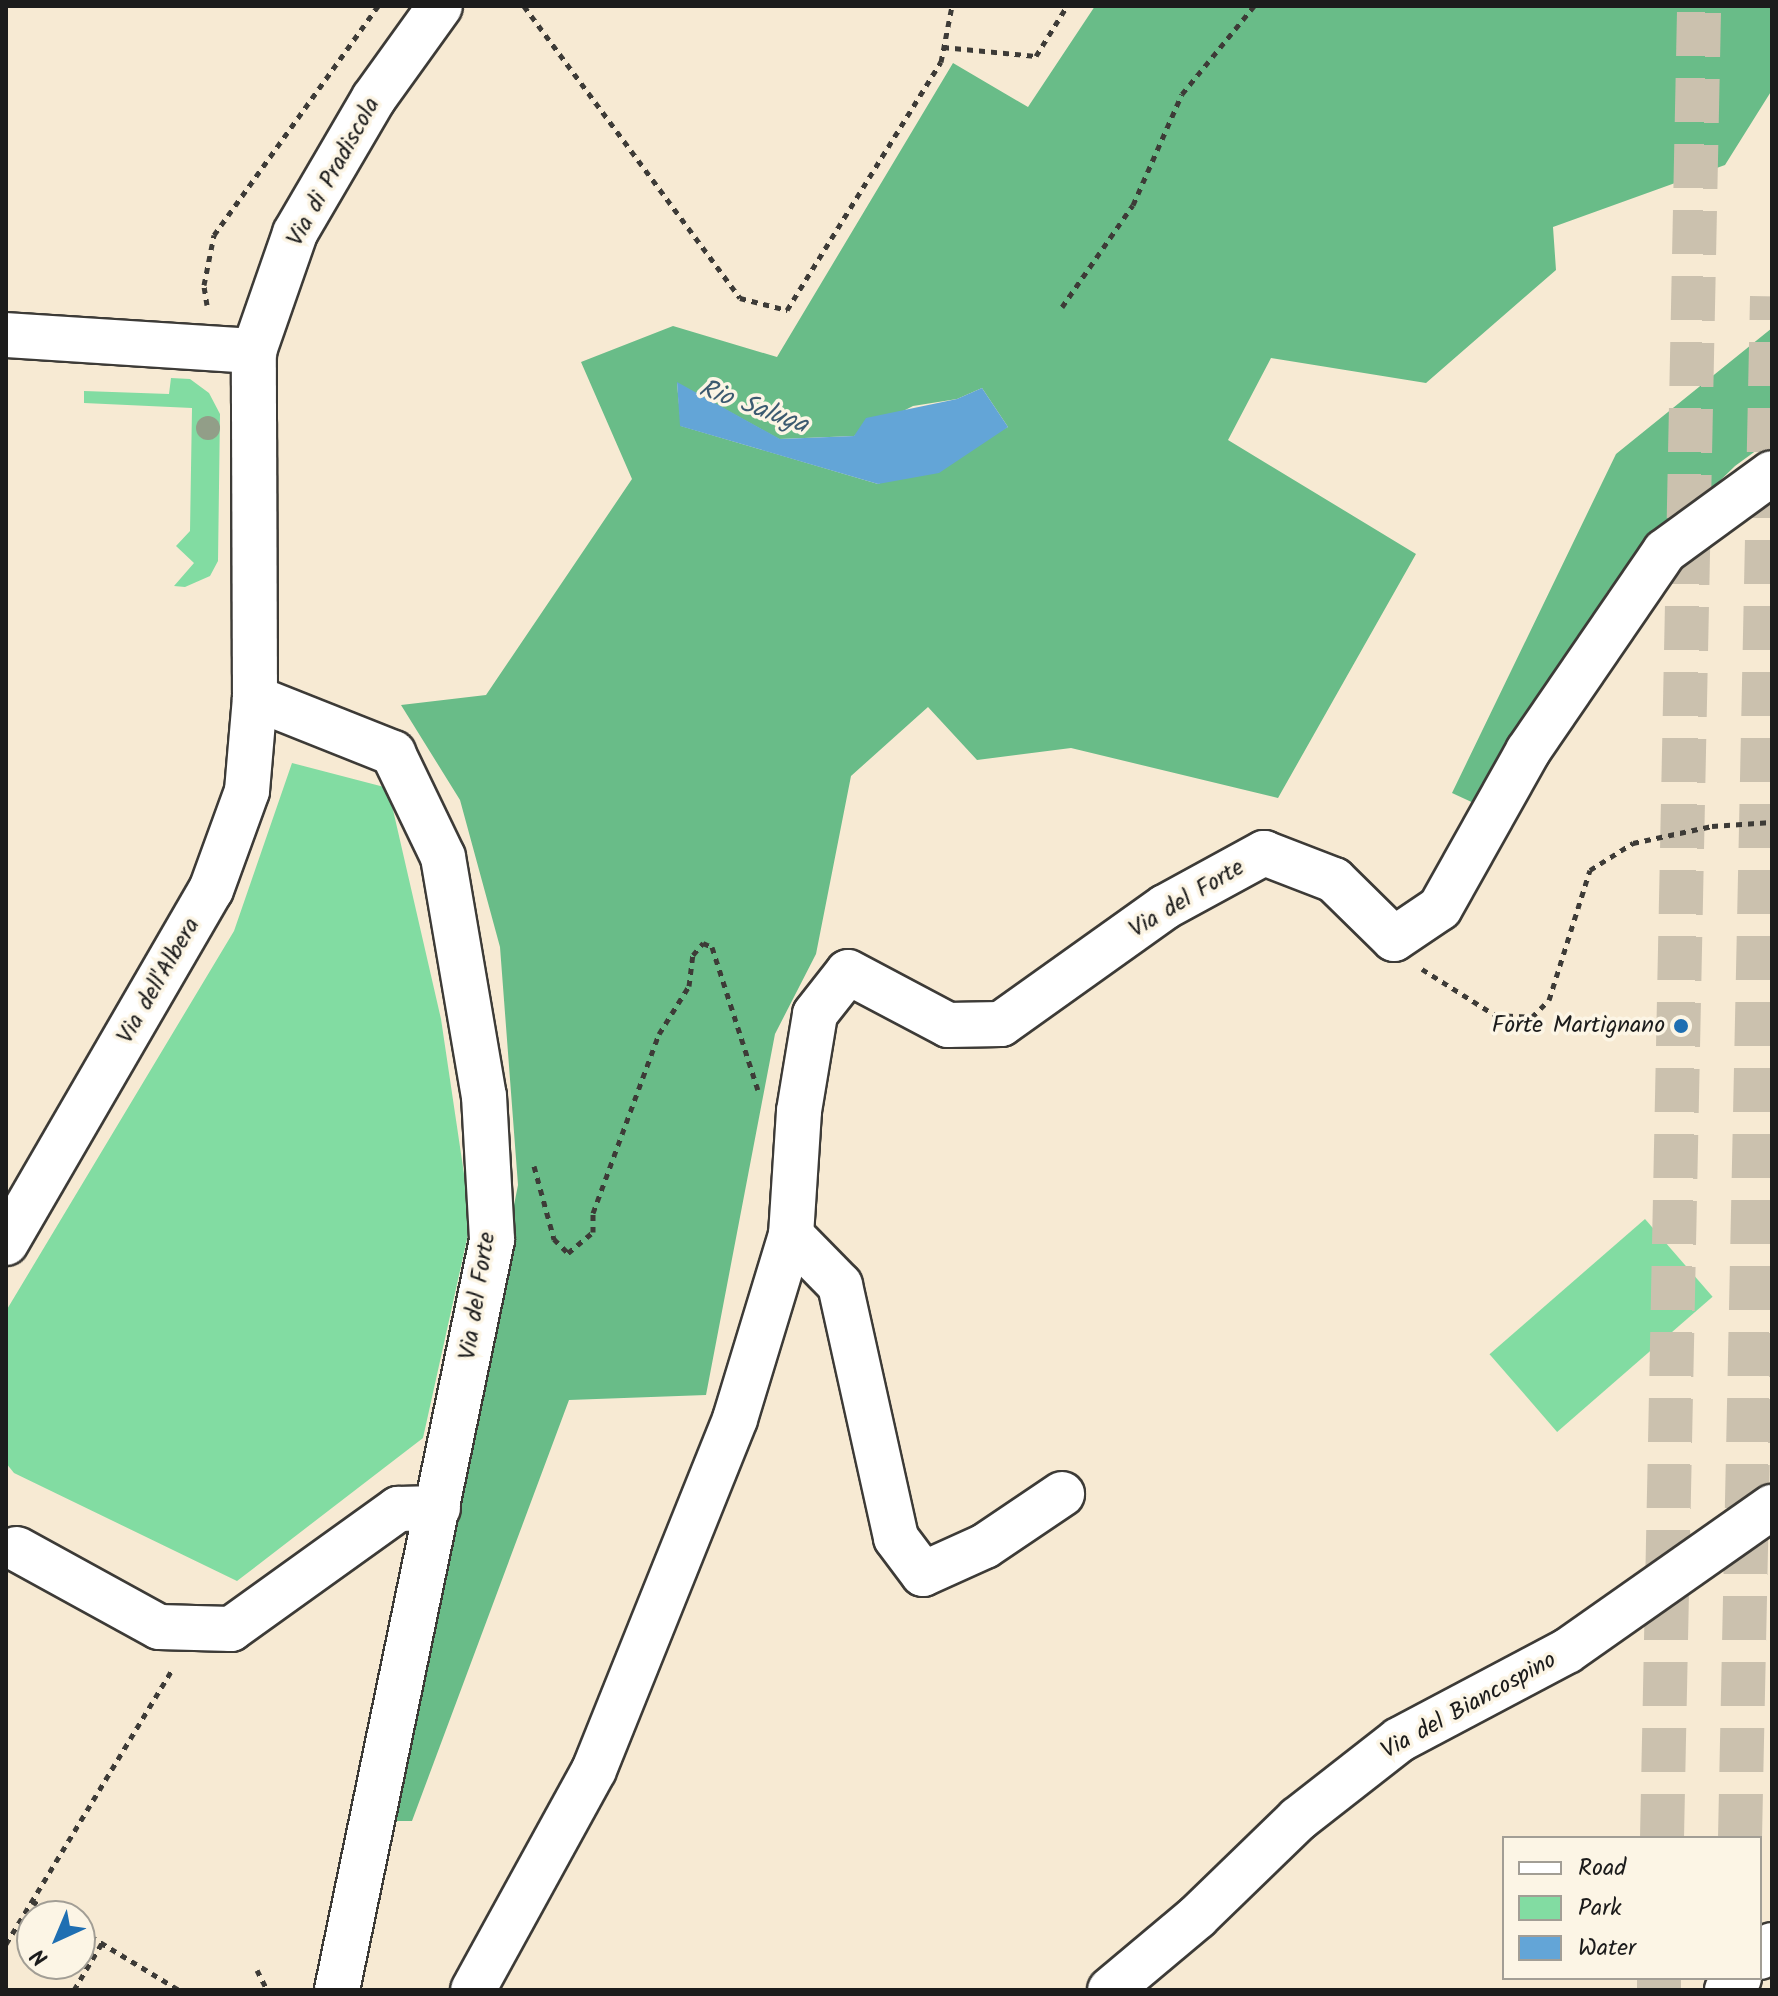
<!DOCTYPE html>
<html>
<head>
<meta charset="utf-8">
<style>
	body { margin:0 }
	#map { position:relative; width:1778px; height:1996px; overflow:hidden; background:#f7ead3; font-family:Kalam,sans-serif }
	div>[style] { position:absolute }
	.green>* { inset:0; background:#82dca2; transform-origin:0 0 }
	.forest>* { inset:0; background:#69bc88 }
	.water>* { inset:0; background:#63a5d7 }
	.highway-tunnel>* { height:44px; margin-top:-22px; transform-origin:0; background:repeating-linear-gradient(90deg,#cbc1ae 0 44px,transparent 0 66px) }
	.path>* { height:5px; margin-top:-2.5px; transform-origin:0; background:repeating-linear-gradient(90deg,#3d3b37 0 6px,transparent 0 12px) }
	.roads { filter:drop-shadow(2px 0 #3d3b37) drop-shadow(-2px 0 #3d3b37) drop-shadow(0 2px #3d3b37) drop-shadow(0 -2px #3d3b37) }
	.minor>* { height:44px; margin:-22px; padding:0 22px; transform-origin:22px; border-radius:22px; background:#fff }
	.trees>* { width:24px; height:24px; margin:-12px; border-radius:50%; background:#929e88 }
	.dots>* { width:22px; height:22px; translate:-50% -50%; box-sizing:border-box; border:4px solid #fcf5e5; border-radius:50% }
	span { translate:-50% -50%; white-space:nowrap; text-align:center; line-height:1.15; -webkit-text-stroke:7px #fcf5e5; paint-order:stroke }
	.street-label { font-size:24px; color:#1c1c1c }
	.poi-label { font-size:24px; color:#1c1c1c }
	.right { translate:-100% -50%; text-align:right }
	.water-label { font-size:26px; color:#3c5a70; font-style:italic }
	.frame { position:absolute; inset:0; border:8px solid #1c1c1c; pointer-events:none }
	.legend { position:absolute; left:1502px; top:1836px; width:260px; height:144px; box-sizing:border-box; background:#fcf5e5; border:2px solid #a29e95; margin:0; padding:10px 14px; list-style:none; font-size:24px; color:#1c1c1c }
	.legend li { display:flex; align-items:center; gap:16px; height:40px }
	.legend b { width:40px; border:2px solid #a29e95 }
	.north { position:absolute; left:16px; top:1900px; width:80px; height:80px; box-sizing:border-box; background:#fcf5e5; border:2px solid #a29e95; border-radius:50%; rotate:224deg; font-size:22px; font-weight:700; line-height:32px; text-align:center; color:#1c1c1c }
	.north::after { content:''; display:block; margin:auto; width:28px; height:36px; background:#1f6fb2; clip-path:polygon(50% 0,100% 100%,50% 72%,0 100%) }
</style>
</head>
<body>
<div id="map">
	<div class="green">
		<i style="clip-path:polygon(171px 378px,190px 379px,209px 393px,220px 414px,218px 561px,210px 576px,185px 587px,174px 586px,194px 563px,176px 546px,190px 531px,192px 408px,84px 403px,84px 391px,169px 394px)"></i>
		<i style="clip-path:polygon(292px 763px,388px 788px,441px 1019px,471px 1221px,423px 1438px,237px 1581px,14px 1473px,6px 1463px,6px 1311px,234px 931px)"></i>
		<i style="left:1645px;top:1219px;width:103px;height:206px;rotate:49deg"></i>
	</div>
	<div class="forest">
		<i style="clip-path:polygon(evenodd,1095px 6px,1772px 6px,1772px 90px,1725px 165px,1553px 227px,1556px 270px,1426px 383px,1271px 358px,1228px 440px,1416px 554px,1278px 798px,1071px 748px,977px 760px,928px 707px,851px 776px,816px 954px,775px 1034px,706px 1395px,569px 1400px,412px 1821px,391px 1821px,518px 1185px,500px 947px,460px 800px,401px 705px,486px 695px,632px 479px,581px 362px,673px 326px,777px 357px,953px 63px,1028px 107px,1095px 6px,677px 383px,779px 439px,854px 436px,913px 406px,957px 399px,982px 388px,1008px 427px,878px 484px,681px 426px,677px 383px)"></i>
		<i style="clip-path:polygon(1772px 328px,1772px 439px,1735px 466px,1609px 589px,1478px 805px,1452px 793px,1616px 454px)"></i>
	</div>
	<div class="water">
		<i style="clip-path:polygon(677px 382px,780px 439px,854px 436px,866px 418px,957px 399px,982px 388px,1008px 427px,939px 473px,878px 484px,680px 426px)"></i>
	</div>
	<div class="highway-tunnel">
		<i style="left:1662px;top:1838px;width:1832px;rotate:-88.84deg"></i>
		<i style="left:1740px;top:1838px;width:1542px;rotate:-88.81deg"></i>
		<i style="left:1659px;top:1990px;width:12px;rotate:-90deg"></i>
	</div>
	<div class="path">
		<i style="left:524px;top:6px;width:363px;rotate:53.5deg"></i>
		<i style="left:740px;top:298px;width:49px;rotate:14.3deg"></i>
		<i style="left:787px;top:310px;width:292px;rotate:-58.2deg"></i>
		<i style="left:941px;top:62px;width:57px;rotate:-78.9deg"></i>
		<i style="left:943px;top:47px;width:93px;rotate:5.5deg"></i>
		<i style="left:1036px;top:56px;width:59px;rotate:-58.2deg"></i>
		<i style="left:207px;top:305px;width:20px;rotate:-99deg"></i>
		<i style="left:204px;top:285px;width:51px;rotate:-78.7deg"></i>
		<i style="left:214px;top:235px;width:282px;rotate:-54.4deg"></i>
		<i style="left:1062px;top:307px;width:124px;rotate:-55.2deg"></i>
		<i style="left:1133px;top:205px;width:121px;rotate:-66.2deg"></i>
		<i style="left:1182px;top:94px;width:114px;rotate:-50.7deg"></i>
		<i style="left:1422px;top:969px;width:86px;rotate:32.2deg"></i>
		<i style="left:1495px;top:1015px;width:37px;rotate:3deg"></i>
		<i style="left:1532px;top:1017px;width:24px;rotate:-45deg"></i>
		<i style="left:1549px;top:1000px;width:136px;rotate:-72.5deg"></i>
		<i style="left:1590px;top:870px;width:51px;rotate:-32.1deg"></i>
		<i style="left:1633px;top:843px;width:81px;rotate:-12.1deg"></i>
		<i style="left:1712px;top:826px;width:60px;rotate:-3.8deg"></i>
		<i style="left:534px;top:1166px;width:76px;rotate:74.7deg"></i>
		<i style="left:554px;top:1239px;width:20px;rotate:45deg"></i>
		<i style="left:568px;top:1253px;width:33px;rotate:-40deg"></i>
		<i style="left:593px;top:1232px;width:19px;rotate:-90deg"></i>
		<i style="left:593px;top:1213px;width:191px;rotate:-69.8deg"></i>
		<i style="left:659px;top:1034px;width:57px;rotate:-58deg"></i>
		<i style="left:689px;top:986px;width:31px;rotate:-83deg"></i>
		<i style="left:693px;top:955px;width:16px;rotate:-50deg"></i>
		<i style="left:703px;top:943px;width:10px;rotate:24deg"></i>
		<i style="left:712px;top:947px;width:150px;rotate:72.2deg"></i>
		<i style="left:32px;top:1901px;width:29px;rotate:31deg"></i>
		<i style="left:80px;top:1930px;width:116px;rotate:31.2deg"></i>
		<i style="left:6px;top:1944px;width:320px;rotate:-58.8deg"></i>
		<i style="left:257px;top:1970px;width:22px;rotate:63deg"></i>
		<i style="left:74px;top:1990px;width:55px;rotate:-59.2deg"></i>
	</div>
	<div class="roads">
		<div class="minor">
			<i style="left:6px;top:335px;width:249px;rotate:3.7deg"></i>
			<i style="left:255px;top:698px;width:149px;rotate:21.7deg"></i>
			<i style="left:393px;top:753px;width:115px;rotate:64.3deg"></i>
			<i style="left:443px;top:857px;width:242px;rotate:80.3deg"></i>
			<i style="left:484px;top:1096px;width:144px;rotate:86.8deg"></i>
			<i style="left:492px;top:1240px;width:766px;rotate:101.68deg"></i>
			<i style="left:791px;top:1235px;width:70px;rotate:45.6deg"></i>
			<i style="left:840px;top:1285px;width:259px;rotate:77.5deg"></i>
			<i style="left:896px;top:1538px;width:45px;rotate:53.1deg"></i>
			<i style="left:923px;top:1574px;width:68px;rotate:-24.3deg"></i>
			<i style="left:985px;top:1546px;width:93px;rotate:-34deg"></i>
			<i style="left:6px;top:1243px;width:408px;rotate:-59.9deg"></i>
			<i style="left:211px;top:890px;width:105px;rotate:-70deg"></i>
			<i style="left:247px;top:791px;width:93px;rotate:-85.1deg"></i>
			<i style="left:255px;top:698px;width:347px;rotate:-90.2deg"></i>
			<i style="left:254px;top:351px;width:125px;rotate:-70.8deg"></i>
			<i style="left:295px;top:233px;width:156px;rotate:-59.7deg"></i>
			<i style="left:374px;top:98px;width:113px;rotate:-54.3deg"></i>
			<i style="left:17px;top:1549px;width:162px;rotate:28.8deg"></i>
			<i style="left:159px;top:1627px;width:72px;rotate:1.6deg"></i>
			<i style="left:231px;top:1629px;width:206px;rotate:-35.7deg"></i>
			<i style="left:398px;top:1509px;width:40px;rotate:-1.4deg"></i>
			<i style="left:1760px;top:1957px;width:17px;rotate:-45deg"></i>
			<i style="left:473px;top:1990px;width:251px;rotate:-61.2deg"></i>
			<i style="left:594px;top:1770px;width:378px;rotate:-68.1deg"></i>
			<i style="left:735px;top:1419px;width:192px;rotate:-73.1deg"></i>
			<i style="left:791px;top:1235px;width:124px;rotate:-86.3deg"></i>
			<i style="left:799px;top:1111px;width:98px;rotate:-80.6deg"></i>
			<i style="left:815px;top:1014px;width:53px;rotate:-51.8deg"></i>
			<i style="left:848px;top:972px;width:113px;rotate:27.9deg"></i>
			<i style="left:948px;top:1025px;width:53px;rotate:-1.1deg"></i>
			<i style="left:1001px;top:1024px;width:201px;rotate:-35.5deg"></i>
			<i style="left:1165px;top:907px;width:113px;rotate:-28.6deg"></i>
			<i style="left:1264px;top:853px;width:75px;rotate:21.1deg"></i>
			<i style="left:1334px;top:880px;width:84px;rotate:44.5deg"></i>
			<i style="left:1394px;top:939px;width:55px;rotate:-34deg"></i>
			<i style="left:1440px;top:908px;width:180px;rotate:-60.7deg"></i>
			<i style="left:1528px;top:751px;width:242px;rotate:-55.6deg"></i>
			<i style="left:1665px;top:551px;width:132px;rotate:-36.1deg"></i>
			<i style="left:1110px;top:1990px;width:114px;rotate:-40deg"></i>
			<i style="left:1197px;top:1917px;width:141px;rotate:-44.1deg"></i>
			<i style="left:1298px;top:1819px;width:128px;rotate:-38deg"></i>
			<i style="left:1399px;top:1740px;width:190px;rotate:-27.9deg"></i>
			<i style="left:1567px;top:1651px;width:251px;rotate:-35.1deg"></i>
			<i style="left:1727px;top:1990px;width:17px;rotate:-45deg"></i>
		</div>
	</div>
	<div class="trees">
		<i style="left:208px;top:428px"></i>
	</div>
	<div class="dots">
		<i style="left:1681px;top:1026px;background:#1f6fb2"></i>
	</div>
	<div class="street-label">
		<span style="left:334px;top:172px;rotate:-61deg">Via di Pradiscola</span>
		<span style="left:1187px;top:899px;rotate:-31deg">Via del Forte</span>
		<span style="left:159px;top:981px;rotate:-60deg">Via dell'Albera</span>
		<span style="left:478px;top:1296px;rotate:-81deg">Via del Forte</span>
		<span style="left:1469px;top:1706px;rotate:-29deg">Via del Biancospino</span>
	</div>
	<div class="poi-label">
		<span class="right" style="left:1665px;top:1026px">Forte Martignano</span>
	</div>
	<div class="water-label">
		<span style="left:753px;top:408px;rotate:20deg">Rio Saluga</span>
	</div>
	<div class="frame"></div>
	<ul class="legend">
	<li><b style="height:10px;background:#fff"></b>Road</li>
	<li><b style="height:22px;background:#82dca2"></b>Park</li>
	<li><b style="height:22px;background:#63a5d7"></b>Water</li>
	</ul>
	<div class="north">N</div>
</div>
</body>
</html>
